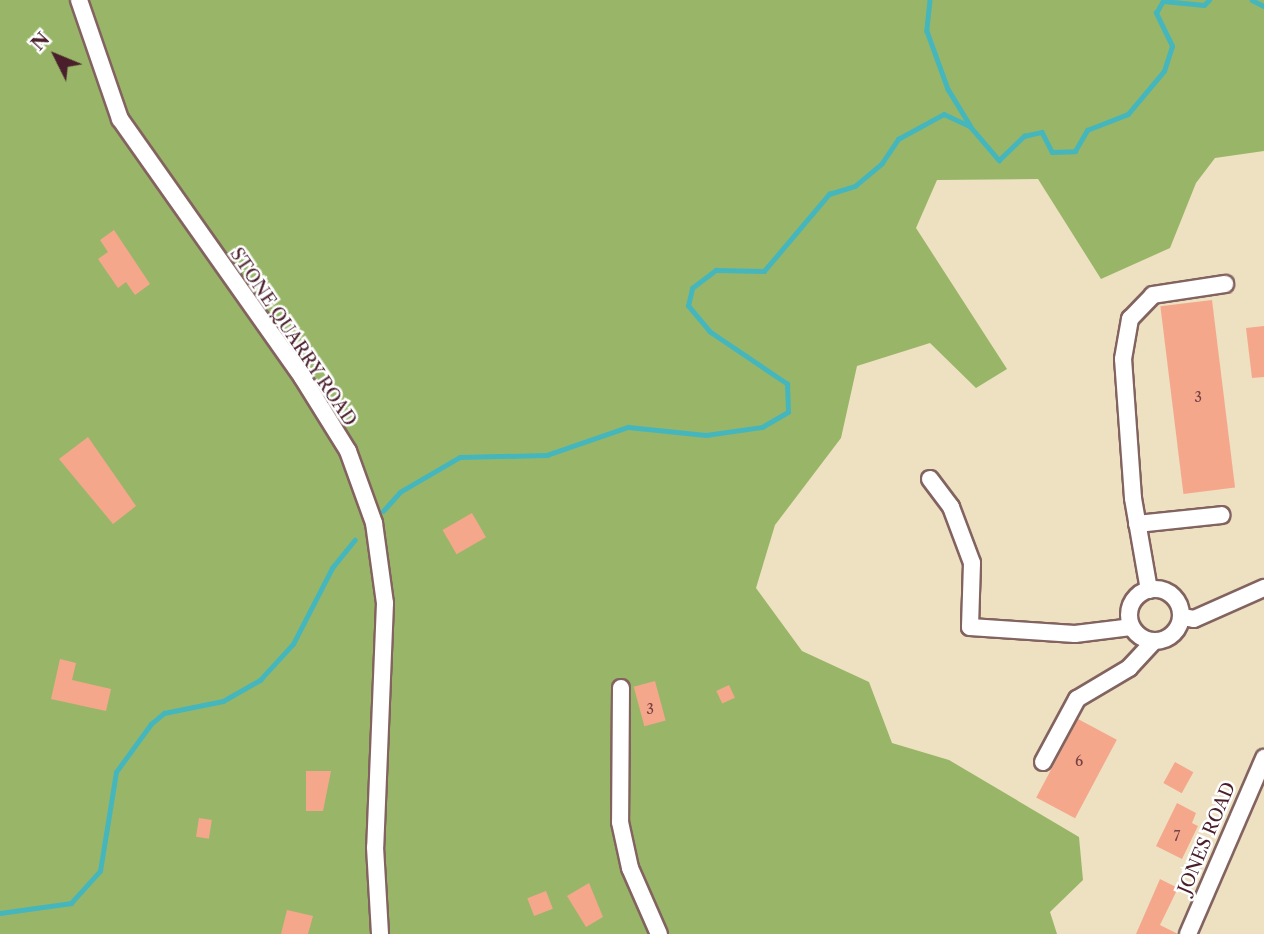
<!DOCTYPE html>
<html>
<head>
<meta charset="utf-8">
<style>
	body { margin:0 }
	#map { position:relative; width:1264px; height:934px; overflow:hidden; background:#ede1c1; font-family:"Libre Caslon Text",serif }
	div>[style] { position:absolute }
	.forest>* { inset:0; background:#99b668 }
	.stream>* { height:4.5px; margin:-2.25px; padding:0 2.25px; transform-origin:2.25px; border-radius:2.25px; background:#46b6bd }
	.building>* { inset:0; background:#f5a78c; transform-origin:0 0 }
	.roads { filter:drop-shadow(2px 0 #836360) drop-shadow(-2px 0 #836360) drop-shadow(0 2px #836360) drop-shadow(0 -2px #836360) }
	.minor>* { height:16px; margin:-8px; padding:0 8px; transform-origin:8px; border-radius:8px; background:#fff }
	.minor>.ring { margin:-8px; padding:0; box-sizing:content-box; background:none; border:16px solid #fff; border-radius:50% }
	span { translate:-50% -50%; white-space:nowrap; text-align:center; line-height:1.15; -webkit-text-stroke:5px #fff; paint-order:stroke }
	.number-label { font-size:14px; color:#754143 }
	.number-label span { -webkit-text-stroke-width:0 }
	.street-label { font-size:18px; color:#4a1f2b }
	.north { position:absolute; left:21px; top:21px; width:70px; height:70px; -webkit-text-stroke:5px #fff; paint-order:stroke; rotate:313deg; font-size:19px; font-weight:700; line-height:28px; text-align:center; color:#4a1f2b }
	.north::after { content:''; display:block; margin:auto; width:24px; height:32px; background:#4a1f2b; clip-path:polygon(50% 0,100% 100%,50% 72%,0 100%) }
</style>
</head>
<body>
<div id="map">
	<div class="forest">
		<i style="clip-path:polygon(0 0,1264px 0,1264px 151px,1215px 158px,1196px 183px,1170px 248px,1101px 279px,1038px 179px,937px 180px,916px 228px,1007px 369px,976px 388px,930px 343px,857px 366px,841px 438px,775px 525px,756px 588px,802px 651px,869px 682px,892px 743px,949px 760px,1079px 837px,1083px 880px,1050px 912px,1057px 934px,0 934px)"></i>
	</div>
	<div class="stream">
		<i style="left:930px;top:0;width:31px;rotate:96deg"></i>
		<i style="left:927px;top:31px;width:62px;rotate:70.1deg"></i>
		<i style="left:948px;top:89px;width:42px;rotate:58.6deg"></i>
		<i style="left:1252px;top:0;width:13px;rotate:27deg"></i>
		<i style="left:383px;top:511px;width:25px;rotate:-48deg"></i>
		<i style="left:400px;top:492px;width:69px;rotate:-30.3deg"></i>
		<i style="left:460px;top:457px;width:87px;rotate:-1.3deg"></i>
		<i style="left:547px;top:455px;width:86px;rotate:-19.1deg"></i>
		<i style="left:628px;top:427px;width:78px;rotate:5.9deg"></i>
		<i style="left:706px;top:435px;width:57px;rotate:-8.1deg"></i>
		<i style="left:762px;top:427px;width:30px;rotate:-30deg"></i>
		<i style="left:788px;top:412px;width:28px;rotate:-92deg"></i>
		<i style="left:787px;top:384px;width:93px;rotate:-146deg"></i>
		<i style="left:710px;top:332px;width:34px;rotate:-130deg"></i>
		<i style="left:688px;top:306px;width:18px;rotate:-77deg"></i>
		<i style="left:692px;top:288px;width:30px;rotate:-37deg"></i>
		<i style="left:716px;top:270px;width:48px;rotate:1.2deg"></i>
		<i style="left:764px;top:271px;width:101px;rotate:-49.8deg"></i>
		<i style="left:829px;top:194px;width:27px;rotate:-17deg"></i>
		<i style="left:855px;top:186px;width:35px;rotate:-40deg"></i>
		<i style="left:882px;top:163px;width:29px;rotate:-56deg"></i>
		<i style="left:898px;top:139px;width:52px;rotate:-28.5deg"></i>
		<i style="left:944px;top:114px;width:29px;rotate:25deg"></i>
		<i style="left:970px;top:126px;width:45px;rotate:49.5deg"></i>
		<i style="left:999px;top:160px;width:35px;rotate:-44deg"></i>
		<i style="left:1024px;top:136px;width:18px;rotate:-13deg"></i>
		<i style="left:1042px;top:132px;width:22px;rotate:63deg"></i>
		<i style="left:1052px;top:152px;width:23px;rotate:-2deg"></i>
		<i style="left:1075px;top:151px;width:24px;rotate:-60deg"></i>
		<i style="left:1087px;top:130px;width:44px;rotate:-21.3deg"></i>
		<i style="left:1128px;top:114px;width:56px;rotate:-50.1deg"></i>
		<i style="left:1164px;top:71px;width:26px;rotate:-72deg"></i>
		<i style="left:1172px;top:46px;width:37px;rotate:-116deg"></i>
		<i style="left:1156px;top:13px;width:14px;rotate:-60deg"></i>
		<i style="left:1163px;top:1px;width:41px;rotate:5.6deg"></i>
		<i style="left:1204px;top:5px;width:7px;rotate:-45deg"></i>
		<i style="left:0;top:913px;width:72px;rotate:-8deg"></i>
		<i style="left:71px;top:903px;width:43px;rotate:-47.8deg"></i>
		<i style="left:100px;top:871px;width:100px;rotate:-80.8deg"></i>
		<i style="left:116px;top:772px;width:59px;rotate:-53.9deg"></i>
		<i style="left:151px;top:724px;width:17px;rotate:-40deg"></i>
		<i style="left:164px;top:713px;width:60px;rotate:-11.5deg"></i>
		<i style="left:223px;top:701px;width:43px;rotate:-29.6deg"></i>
		<i style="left:260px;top:680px;width:49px;rotate:-47.5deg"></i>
		<i style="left:293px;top:644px;width:85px;rotate:-62.8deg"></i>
		<i style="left:332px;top:568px;width:36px;rotate:-51deg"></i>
	</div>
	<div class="building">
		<i style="clip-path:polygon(114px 230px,150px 284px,135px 295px,126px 282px,118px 288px,98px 259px,108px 252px,100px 240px)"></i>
		<i style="left:1212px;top:300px;width:189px;height:52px;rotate:83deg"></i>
		<i style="clip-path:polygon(1264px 326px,1264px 377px,1252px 378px,1246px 328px)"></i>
		<i style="clip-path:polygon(88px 437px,136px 506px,113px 524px,59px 459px)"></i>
		<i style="left:472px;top:513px;width:28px;height:34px;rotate:60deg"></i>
		<i style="clip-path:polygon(60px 659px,76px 663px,72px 680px,111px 689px,106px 711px,51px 699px)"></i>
		<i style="left:655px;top:681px;width:41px;height:22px;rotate:75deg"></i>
		<i style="left:729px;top:685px;width:14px;height:14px;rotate:65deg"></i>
		<i style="left:1078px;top:719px;width:44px;height:89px;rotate:28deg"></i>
		<i style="left:1175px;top:762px;width:21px;height:24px;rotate:29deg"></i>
		<i style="clip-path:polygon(306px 771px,331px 771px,323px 811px,306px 811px)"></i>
		<i style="clip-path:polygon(1177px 803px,1196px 813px,1192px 823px,1198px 826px,1182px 859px,1156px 846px)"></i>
		<i style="left:199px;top:818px;width:13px;height:19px;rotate:9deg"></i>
		<i style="clip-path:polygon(1160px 879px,1178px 888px,1160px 925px,1178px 934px,1136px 934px)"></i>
		<i style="clip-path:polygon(589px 883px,603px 917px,586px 927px,567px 896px)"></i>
		<i style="left:546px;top:891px;width:19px;height:20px;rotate:69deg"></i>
		<i style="clip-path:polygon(287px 910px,313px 916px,308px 934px,281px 934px)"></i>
	</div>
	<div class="roads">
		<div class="minor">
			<i style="left:79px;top:0;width:126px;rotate:71deg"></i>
			<i style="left:120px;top:119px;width:316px;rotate:54.8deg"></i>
			<i style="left:302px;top:377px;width:87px;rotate:58.1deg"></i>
			<i style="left:348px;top:451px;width:77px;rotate:70.1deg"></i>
			<i style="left:374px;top:523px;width:81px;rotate:82.2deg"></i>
			<i style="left:385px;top:603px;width:244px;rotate:92.3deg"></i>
			<i style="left:375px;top:847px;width:87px;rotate:86.7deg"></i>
			<i style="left:930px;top:479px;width:35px;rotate:53deg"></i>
			<i style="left:951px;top:507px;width:60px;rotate:69.4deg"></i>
			<i style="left:972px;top:563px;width:64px;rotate:91.8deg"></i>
			<i style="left:970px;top:627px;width:105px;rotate:3.8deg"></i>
			<i style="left:1075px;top:634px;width:56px;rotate:-7.1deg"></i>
			<i style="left:1137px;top:524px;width:85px;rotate:-6deg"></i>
			<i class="ring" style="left:1129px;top:589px;width:36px;height:36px"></i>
			<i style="left:1149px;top:590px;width:93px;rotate:-99.9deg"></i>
			<i style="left:1133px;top:498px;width:139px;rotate:-94.1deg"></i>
			<i style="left:1123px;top:359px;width:41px;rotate:-80.1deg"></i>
			<i style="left:1130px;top:319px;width:33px;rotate:-46deg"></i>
			<i style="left:1153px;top:295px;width:73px;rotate:-8.7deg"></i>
			<i style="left:1182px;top:617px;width:12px;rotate:9deg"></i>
			<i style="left:1194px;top:619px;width:77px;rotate:-23.9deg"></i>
			<i style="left:621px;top:688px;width:134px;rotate:90.4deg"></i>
			<i style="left:620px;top:822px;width:47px;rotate:77.7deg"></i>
			<i style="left:630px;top:868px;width:72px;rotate:66.3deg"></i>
			<i style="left:1043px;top:762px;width:72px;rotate:-61.6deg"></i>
			<i style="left:1077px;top:699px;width:61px;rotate:-30.8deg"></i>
			<i style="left:1129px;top:668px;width:35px;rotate:-47deg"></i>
			<i style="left:1188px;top:934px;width:192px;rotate:-66.6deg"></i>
		</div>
	</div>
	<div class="number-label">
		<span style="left:1198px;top:397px">3</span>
		<span style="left:650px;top:709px">3</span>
		<span style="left:1079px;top:761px">6</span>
		<span style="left:1177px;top:836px">7</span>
	</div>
	<div class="street-label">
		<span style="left:293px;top:337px;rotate:56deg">STONE QUARRY ROAD</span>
		<span style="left:1207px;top:838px;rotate:-67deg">JONES ROAD</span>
	</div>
	<div class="north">N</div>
</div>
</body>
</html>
